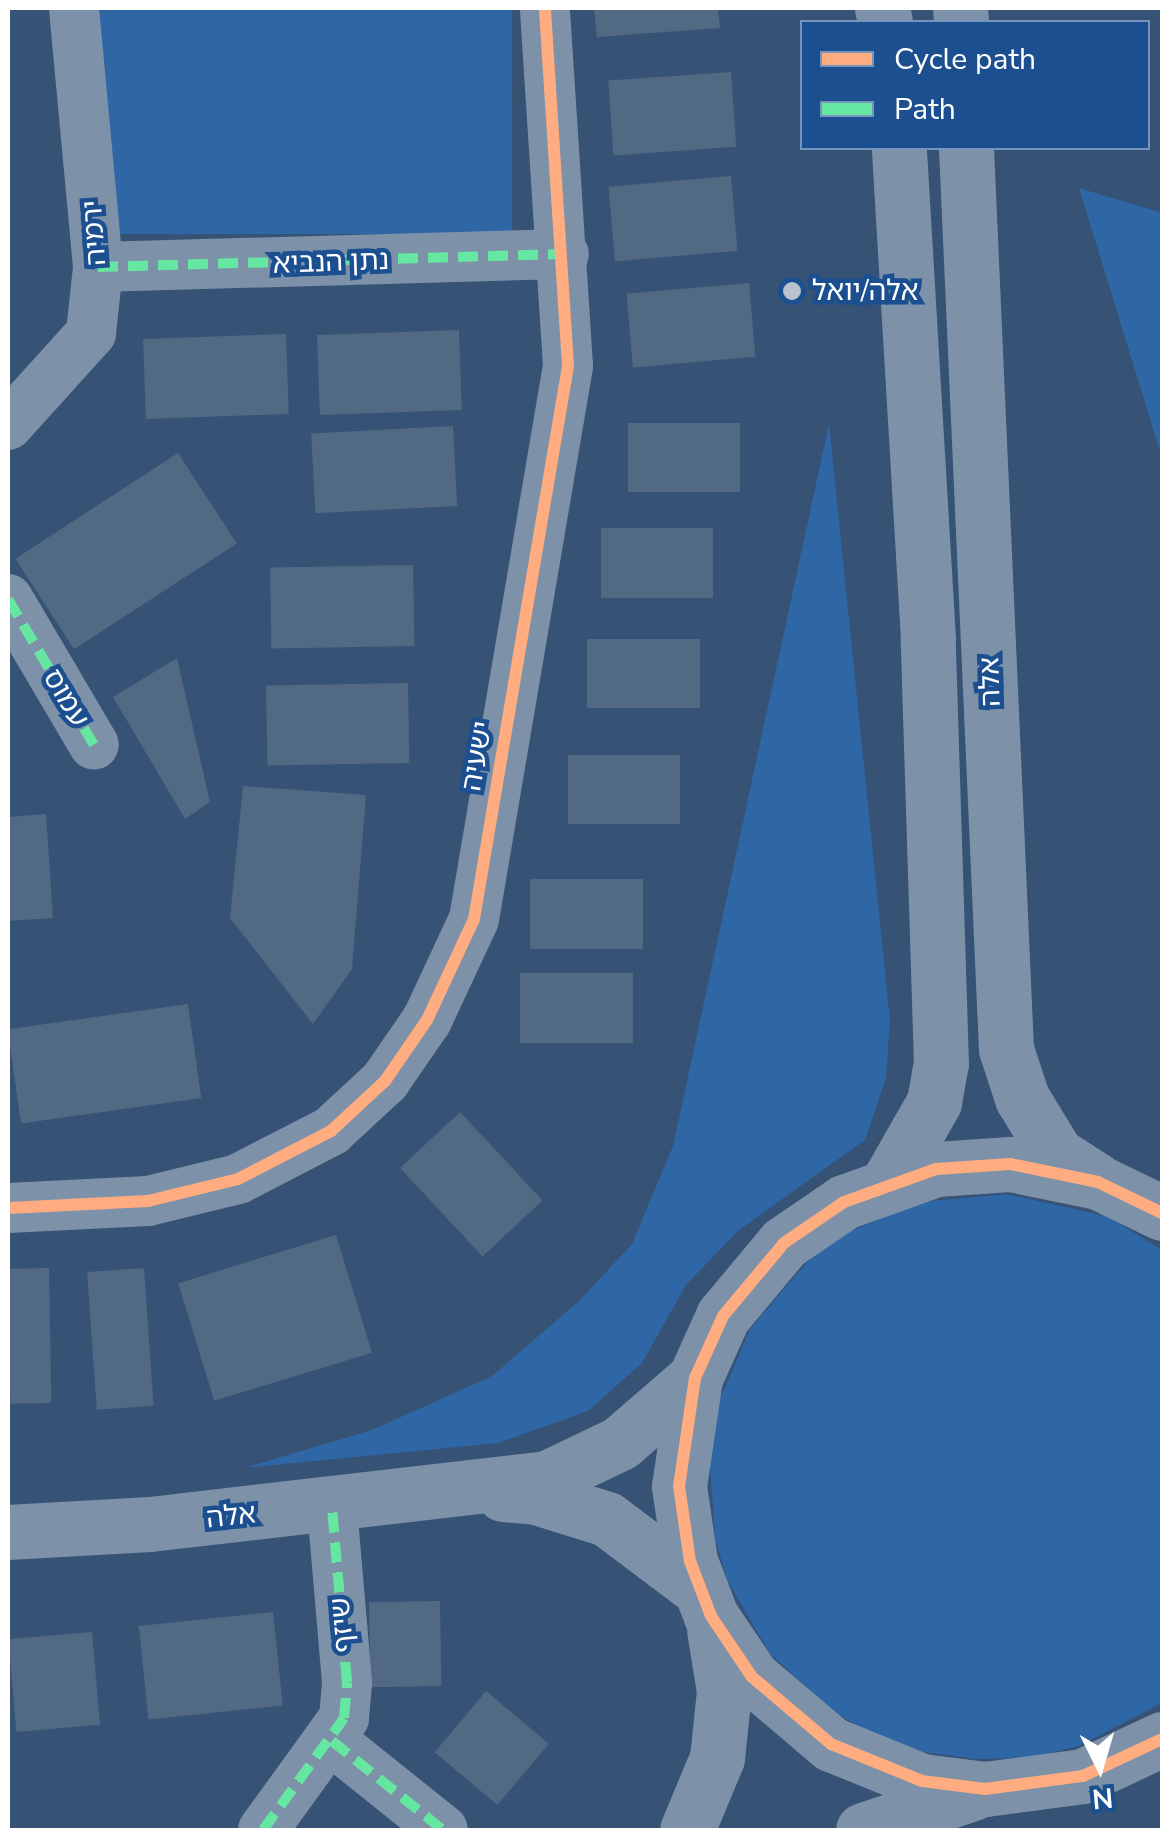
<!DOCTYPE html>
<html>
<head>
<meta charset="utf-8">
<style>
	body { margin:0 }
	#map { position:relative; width:1170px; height:1838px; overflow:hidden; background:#365274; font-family:"Nunito Sans","Noto Sans Hebrew",sans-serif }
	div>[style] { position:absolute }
	.green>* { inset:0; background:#2f66a5; transform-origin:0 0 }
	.building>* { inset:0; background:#526984; transform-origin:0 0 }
	.minor>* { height:50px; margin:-25px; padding:0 25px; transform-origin:25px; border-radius:25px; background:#7d92a8 }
	.tertiary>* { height:55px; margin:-27.5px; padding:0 27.5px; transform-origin:27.5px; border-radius:27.5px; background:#7d92a8 }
	.quiet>* { height:10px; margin-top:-5px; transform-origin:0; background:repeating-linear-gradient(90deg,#66e7a1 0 20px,transparent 0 30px) }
	.cycleway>* { height:12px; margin:-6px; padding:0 6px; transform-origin:6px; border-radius:6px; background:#ffac80 }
	.dots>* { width:28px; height:28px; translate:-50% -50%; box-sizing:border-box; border:5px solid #1b4f8f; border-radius:50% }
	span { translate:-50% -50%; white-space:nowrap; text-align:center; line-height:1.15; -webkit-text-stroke:9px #1b4f8f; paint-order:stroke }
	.street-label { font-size:28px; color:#fff }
	.poi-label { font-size:28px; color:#fff }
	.left { translate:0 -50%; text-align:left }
	.frame { position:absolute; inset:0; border:10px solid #fff; pointer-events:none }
	.legend { position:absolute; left:800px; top:20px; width:350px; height:130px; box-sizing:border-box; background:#1b4f8f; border:2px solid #7695bc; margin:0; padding:12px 18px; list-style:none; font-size:30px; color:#fff }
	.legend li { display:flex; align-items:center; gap:20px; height:50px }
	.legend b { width:50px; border:2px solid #7695bc }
	.north { position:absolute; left:1050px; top:1718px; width:100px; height:100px; -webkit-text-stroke:8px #1b4f8f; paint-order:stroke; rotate:175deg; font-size:28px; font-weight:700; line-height:40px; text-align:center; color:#fff }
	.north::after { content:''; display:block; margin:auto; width:35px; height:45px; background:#fff; clip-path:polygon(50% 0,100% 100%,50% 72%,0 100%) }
</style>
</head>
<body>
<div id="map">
	<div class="green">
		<i style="left:95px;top:8px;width:417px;height:226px"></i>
		<i style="clip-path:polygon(1079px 188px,1162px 213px,1162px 458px)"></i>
		<i style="clip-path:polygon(829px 424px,890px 1020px,886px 1078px,865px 1140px,738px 1231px,686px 1285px,642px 1363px,588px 1411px,498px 1443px,244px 1468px,372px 1430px,492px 1376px,579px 1301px,632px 1244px,673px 1146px)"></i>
		<i style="clip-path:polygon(1007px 1194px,1109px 1217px,1162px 1250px,1162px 1703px,1079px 1746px,1028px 1758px,975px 1759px,923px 1752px,873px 1734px,835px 1713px,770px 1654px,727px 1580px,715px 1538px,709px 1452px,716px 1408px,750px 1329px,806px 1263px,840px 1236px,920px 1202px)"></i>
	</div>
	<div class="building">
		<i style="clip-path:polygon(594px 8px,718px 8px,720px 28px,597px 37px)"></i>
		<i style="left:731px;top:72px;width:75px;height:123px;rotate:86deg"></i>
		<i style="left:731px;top:176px;width:75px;height:123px;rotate:85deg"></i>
		<i style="left:749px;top:283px;width:74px;height:123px;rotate:85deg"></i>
		<i style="left:459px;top:330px;width:80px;height:142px;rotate:88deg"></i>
		<i style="left:286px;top:334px;width:80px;height:143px;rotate:88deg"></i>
		<i style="left:628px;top:423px;width:112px;height:69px"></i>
		<i style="left:453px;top:426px;width:80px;height:142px;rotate:87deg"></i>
		<i style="left:178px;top:453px;width:108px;height:194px;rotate:57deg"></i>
		<i style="left:601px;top:528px;width:112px;height:70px"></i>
		<i style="left:413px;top:565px;width:81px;height:143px;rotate:89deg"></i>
		<i style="left:587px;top:639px;width:113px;height:69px"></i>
		<i style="clip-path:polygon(177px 658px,210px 802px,185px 819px,113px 697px)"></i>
		<i style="left:408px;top:683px;width:80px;height:142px;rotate:89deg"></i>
		<i style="left:568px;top:755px;width:112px;height:69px"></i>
		<i style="clip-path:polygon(243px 786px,366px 795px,352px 969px,313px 1024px,230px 918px)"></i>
		<i style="clip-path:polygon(46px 814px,53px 918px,8px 921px,8px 817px)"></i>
		<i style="left:530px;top:879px;width:113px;height:70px"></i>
		<i style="left:520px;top:973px;width:113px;height:70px"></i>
		<i style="left:188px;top:1004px;width:95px;height:182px;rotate:82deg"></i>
		<i style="left:460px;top:1112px;width:121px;height:82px;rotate:47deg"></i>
		<i style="left:336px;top:1235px;width:123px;height:165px;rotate:73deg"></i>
		<i style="left:49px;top:1268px;width:135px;height:41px;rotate:89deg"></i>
		<i style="left:144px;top:1268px;width:138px;height:57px;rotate:86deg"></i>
		<i style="left:440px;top:1601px;width:85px;height:71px;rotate:89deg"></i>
		<i style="left:273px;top:1612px;width:94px;height:135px;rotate:84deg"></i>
		<i style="left:92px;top:1632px;width:93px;height:84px;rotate:85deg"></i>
		<i style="left:486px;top:1691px;width:82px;height:80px;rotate:40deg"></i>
	</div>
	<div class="minor">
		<i style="left:98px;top:267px;width:466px;rotate:-1.6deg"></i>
		<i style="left:8px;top:425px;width:124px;rotate:-47.9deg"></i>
		<i style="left:91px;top:333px;width:66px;rotate:-83.9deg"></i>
		<i style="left:98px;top:267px;width:260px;rotate:-95.3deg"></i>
		<i style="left:8px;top:599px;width:169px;rotate:59.5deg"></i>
		<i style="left:8px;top:1208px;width:140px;rotate:-2.9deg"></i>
		<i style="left:148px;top:1201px;width:93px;rotate:-13.7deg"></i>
		<i style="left:238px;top:1179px;width:105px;rotate:-27.3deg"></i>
		<i style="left:331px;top:1131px;width:74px;rotate:-42.8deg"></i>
		<i style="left:385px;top:1081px;width:74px;rotate:-55.5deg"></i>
		<i style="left:427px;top:1020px;width:111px;rotate:-65deg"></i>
		<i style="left:474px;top:919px;width:561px;rotate:-80.35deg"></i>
		<i style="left:568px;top:366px;width:359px;rotate:-93.7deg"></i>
		<i style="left:332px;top:1741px;width:142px;rotate:38.7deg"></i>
		<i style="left:263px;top:1830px;width:138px;rotate:-54.1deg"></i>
		<i style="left:344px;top:1718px;width:36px;rotate:-85deg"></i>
		<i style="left:347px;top:1682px;width:177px;rotate:-94.9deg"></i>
	</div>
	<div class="tertiary">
		<i style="left:882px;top:8px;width:14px;rotate:78deg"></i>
		<i style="left:960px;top:8px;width:14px;rotate:86deg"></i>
		<i style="left:966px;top:148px;width:902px;rotate:87.46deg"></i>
		<i style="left:1006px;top:1049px;width:52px;rotate:71.9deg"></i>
		<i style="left:1022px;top:1098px;width:66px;rotate:58.7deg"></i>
		<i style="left:1056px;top:1154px;width:48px;rotate:33deg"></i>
		<i style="left:889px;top:1181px;width:91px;rotate:-60.3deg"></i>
		<i style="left:934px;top:1102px;width:39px;rotate:-80deg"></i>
		<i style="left:941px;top:1064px;width:425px;rotate:-91.8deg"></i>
		<i style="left:928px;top:639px;width:492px;rotate:-93.4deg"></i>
		<i style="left:1162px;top:1213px;width:71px;rotate:-154.2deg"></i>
		<i style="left:1098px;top:1182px;width:90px;rotate:-168.4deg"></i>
		<i style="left:1010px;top:1164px;width:74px;rotate:176.1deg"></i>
		<i style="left:936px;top:1169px;width:98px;rotate:160.3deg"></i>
		<i style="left:844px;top:1202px;width:73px;rotate:145.7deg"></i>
		<i style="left:784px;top:1243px;width:95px;rotate:129.9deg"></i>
		<i style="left:723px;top:1316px;width:68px;rotate:114.3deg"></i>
		<i style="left:695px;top:1378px;width:109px;rotate:98.4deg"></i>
		<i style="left:679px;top:1486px;width:76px;rotate:81.7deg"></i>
		<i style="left:690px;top:1561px;width:59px;rotate:69.1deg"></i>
		<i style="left:711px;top:1616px;width:73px;rotate:56.1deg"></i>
		<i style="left:752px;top:1677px;width:104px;rotate:40.3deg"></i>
		<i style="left:831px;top:1744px;width:98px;rotate:22.1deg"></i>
		<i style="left:922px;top:1781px;width:64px;rotate:7.2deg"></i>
		<i style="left:985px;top:1789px;width:99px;rotate:-7.6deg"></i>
		<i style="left:1083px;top:1776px;width:87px;rotate:-25.1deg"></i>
		<i style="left:503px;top:1494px;width:33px;rotate:5deg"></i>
		<i style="left:536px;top:1497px;width:74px;rotate:17.2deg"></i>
		<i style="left:607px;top:1519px;width:116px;rotate:37deg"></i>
		<i style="left:8px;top:1532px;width:142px;rotate:-3.2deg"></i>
		<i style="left:150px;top:1524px;width:400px;rotate:-6.6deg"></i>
		<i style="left:547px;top:1478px;width:81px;rotate:-25.6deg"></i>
		<i style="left:620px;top:1443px;width:99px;rotate:-40.9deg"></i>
		<i style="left:687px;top:1830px;width:78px;rotate:-67.4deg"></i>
		<i style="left:717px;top:1758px;width:67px;rotate:-84deg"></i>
		<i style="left:724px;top:1691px;width:63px;rotate:-99.2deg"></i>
		<i style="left:863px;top:1830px;width:116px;rotate:-18.6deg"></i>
	</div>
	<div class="quiet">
		<i style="left:98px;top:267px;width:466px;rotate:-1.6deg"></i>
		<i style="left:8px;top:599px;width:169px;rotate:59.5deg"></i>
		<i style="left:332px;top:1741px;width:142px;rotate:38.7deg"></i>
		<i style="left:263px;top:1830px;width:138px;rotate:-54.1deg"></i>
		<i style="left:344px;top:1718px;width:36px;rotate:-85deg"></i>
		<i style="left:347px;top:1682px;width:177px;rotate:-94.9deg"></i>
	</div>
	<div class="cycleway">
		<i style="left:8px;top:1208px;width:140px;rotate:-2.9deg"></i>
		<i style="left:148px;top:1201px;width:93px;rotate:-13.7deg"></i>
		<i style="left:238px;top:1179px;width:105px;rotate:-27.3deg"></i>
		<i style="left:331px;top:1131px;width:74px;rotate:-42.8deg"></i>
		<i style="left:385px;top:1081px;width:74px;rotate:-55.5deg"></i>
		<i style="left:427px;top:1020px;width:111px;rotate:-65deg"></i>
		<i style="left:474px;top:919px;width:561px;rotate:-80.35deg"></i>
		<i style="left:568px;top:366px;width:359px;rotate:-93.7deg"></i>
		<i style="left:1162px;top:1213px;width:71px;rotate:-154.2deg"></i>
		<i style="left:1098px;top:1182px;width:90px;rotate:-168.4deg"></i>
		<i style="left:1010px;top:1164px;width:74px;rotate:176.1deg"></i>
		<i style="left:936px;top:1169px;width:98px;rotate:160.3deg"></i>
		<i style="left:844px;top:1202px;width:73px;rotate:145.7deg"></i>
		<i style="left:784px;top:1243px;width:95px;rotate:129.9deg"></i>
		<i style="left:723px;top:1316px;width:68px;rotate:114.3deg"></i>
		<i style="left:695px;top:1378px;width:109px;rotate:98.4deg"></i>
		<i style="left:679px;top:1486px;width:76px;rotate:81.7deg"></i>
		<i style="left:690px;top:1561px;width:59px;rotate:69.1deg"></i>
		<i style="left:711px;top:1616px;width:73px;rotate:56.1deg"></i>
		<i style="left:752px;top:1677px;width:104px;rotate:40.3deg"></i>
		<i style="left:831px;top:1744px;width:98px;rotate:22.1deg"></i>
		<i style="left:922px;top:1781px;width:64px;rotate:7.2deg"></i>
		<i style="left:985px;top:1789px;width:99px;rotate:-7.6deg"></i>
		<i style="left:1083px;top:1776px;width:87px;rotate:-25.1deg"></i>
	</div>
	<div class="dots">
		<i style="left:792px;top:291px;background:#b9c2ce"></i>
	</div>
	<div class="street-label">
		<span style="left:94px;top:233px;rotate:-94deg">ירמיה</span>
		<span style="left:331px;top:262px;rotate:-2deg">נתן הנביא</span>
		<span style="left:990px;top:682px;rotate:-92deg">אלה</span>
		<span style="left:66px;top:698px;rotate:59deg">עמוס</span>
		<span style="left:477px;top:756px;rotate:-80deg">ישעיה</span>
		<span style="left:231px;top:1516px;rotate:-6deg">אלה</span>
		<span style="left:342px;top:1625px;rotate:-95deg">שיזף</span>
	</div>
	<div class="poi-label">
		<span class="left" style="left:812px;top:291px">אלה/יואל</span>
	</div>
	<div class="frame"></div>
	<ul class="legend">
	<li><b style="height:12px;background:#ffac80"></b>Cycle path</li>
	<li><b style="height:12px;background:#66e7a1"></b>Path</li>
	</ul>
	<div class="north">N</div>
</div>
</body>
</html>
